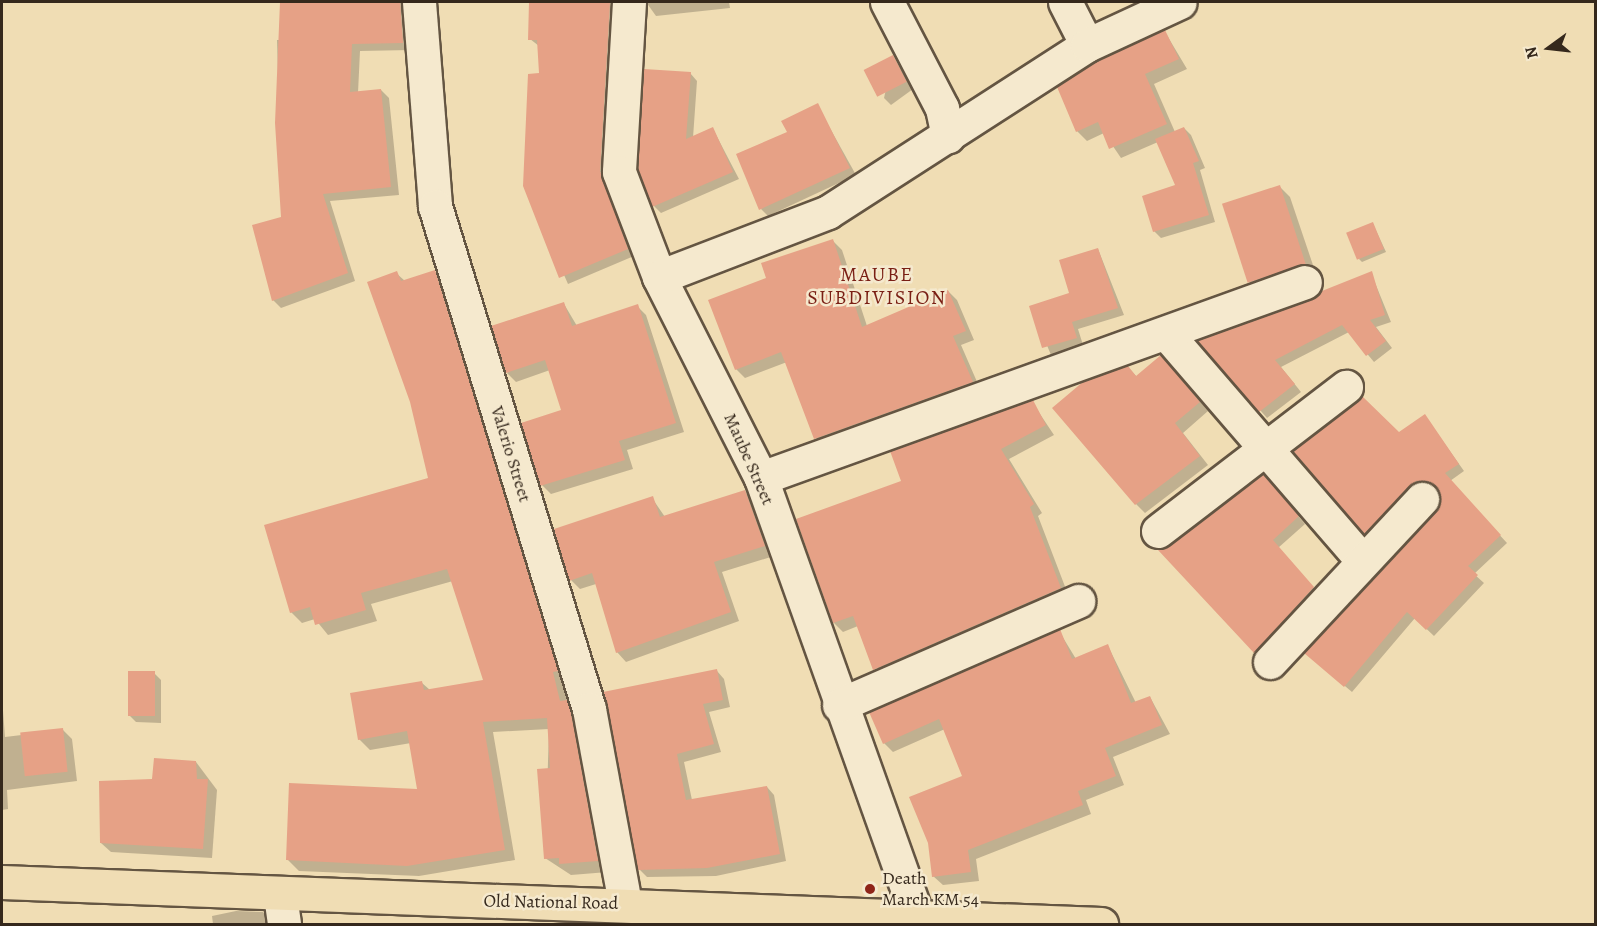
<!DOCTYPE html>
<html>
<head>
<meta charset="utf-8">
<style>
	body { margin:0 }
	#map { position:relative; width:1597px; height:926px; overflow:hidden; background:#f0ddb4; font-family:Alegreya,serif }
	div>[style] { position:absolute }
	.shadow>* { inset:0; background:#0003 }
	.building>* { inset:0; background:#e6a186; transform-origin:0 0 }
	.roads { filter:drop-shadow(2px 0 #645542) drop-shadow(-2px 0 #645542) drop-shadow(0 2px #645542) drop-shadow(0 -2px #645542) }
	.minor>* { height:33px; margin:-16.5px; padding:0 16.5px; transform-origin:16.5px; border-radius:16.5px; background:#f5e9ce }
	.major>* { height:33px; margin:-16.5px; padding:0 16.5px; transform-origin:16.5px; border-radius:16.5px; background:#f0ddb4 }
	.dots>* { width:16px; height:16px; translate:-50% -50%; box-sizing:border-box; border:3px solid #f5e9ce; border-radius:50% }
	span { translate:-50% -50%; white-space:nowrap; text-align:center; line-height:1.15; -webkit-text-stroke:5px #f5e9ce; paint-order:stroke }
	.street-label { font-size:18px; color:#35281c }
	.poi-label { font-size:18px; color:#35281c }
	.left { translate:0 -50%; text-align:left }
	.neighbourhood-label { font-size:20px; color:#7a1f14; letter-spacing:1.5px }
	.frame { position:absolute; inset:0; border:3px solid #35281c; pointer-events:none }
	.north { position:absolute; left:1519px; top:18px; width:60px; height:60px; -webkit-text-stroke:4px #f5e9ce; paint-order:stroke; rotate:255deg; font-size:16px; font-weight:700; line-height:24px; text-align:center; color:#35281c }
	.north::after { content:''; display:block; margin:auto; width:21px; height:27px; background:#35281c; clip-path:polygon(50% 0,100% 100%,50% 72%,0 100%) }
</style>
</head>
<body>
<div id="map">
	<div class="shadow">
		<i style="clip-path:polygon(281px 2px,407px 2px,411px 50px,360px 51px,358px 93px,381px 90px,389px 98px,399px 195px,330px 201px,355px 281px,281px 308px,273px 300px,282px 219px,277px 40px,283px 40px)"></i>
		<i style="clip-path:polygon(531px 2px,620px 2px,634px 256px,568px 284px,525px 186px,540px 74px,539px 46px,530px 39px)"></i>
		<i style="clip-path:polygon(646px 2px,729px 2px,730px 8px,656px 16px)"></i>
		<i style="clip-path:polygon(1165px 32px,1187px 69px,1154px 84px,1175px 132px,1184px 128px,1191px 135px,1205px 168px,1200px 170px,1215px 222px,1161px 238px,1154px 231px,1177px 186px,1158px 142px,1121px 158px,1104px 133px,1087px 141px,1077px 131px)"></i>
		<i style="clip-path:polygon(893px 57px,913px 89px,891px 105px,884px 98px)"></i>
		<i style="clip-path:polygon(690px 73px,697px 81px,693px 138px,713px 129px,739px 179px,661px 213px,654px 206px)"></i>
		<i style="clip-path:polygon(817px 105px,856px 175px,768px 216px,761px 209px,789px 133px)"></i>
		<i style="clip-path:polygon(1279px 186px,1290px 197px,1316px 274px,1260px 292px,1249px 282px)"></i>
		<i style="clip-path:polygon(1373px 224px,1386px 252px,1362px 262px,1359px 259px)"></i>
		<i style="clip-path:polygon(833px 241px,842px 250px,867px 326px,948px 291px,957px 300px,974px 340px,961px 345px,981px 391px,825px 447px,816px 438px,787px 362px,745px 378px,736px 369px,768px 279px)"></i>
		<i style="clip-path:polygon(1098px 249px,1124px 315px,1078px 329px,1083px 345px,1051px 355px,1031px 307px,1071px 294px)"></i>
		<i style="clip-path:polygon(435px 272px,446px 283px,568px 682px,563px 683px,568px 704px,577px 712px,608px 872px,571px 875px,545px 858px,549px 729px,493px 732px,515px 860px,419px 876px,299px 871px,288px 860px,419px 790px,411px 743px,370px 750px,359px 739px,422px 683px,430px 690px,485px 681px,453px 581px,371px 604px,377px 621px,328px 635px,315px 619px,302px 623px,291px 612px,430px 479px,396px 273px,405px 281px)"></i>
		<i style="clip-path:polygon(1371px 273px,1391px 322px,1376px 327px,1392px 348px,1374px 362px,1349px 332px,1281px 367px,1301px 392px,1267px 418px,1200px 341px)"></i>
		<i style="clip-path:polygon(564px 304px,577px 326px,637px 306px,646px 315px,684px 432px,627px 450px,633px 469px,551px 494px,542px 485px,563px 411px,550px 370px,516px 382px,507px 373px)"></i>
		<i style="clip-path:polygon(1169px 366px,1208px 411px,1183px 433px,1208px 465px,1145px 513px,1136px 504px,1128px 367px,1137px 377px)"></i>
		<i style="clip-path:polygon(1032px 402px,1054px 435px,1009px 459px,1042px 513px,1038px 516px,1069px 597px,883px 678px,858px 626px,843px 632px,834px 623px,798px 519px,903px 482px)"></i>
		<i style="clip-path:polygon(1425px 416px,1464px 471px,1450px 481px,1507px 543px,1474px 574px,1484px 583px,1434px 636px,1415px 618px,1352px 692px,1313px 659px,1437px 513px,1442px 494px,1423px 488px,1372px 540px,1365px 533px,1399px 434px)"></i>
		<i style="clip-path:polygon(1270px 483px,1305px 524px,1278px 548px,1320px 595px,1262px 659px,1160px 550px)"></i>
		<i style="clip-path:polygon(745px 492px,754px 501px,774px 556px,722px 572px,739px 621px,626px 662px,617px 652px,596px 584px,580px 589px,571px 580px,652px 498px,665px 517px)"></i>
		<i style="clip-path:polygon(1059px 631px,1076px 659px,1108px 646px,1136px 703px,1150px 697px,1170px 734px,1113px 757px,1124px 785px,1086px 800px,1091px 814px,976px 859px,979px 881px,943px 885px,933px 876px,964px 776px,945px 729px,893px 752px,884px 743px)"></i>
		<i style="clip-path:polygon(717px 671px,724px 679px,730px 707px,709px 712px,721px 752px,684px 762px,692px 800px,767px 787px,774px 795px,786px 861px,716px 876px,647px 877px,639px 869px,605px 693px)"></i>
		<i style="clip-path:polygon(154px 673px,161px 680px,161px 723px,136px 722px,129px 715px)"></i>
		<i style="clip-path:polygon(2px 697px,5px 737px,63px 730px,72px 739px,77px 781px,7px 790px,8px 809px,2px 810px)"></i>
		<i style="clip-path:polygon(196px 762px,217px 790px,212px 858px,111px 852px,101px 843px,153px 781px)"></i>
		<i style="clip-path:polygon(236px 911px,263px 912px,274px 924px,213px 924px,212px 916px)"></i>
	</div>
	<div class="building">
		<i style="clip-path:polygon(280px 2px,400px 2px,403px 43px,352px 44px,350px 92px,381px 89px,391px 187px,323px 194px,348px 273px,272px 301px,252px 225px,281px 217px,275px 123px)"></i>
		<i style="clip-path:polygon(529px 2px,610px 2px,600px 171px,628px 249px,559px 278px,523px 186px,528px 74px,539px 73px,537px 40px,528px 40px)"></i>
		<i style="clip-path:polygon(1165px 30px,1179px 59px,1145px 74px,1167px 124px,1109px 149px,1098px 122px,1076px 132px,1057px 87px,1096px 61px)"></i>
		<i style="left:893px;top:55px;width:30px;height:33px;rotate:63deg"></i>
		<i style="clip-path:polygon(644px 69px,691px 72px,686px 139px,713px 127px,733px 172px,652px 207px,638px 169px)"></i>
		<i style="clip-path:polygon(818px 103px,850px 168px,759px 210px,736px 154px,787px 132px,781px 121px)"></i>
		<i style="clip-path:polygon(1184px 127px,1199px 161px,1193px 163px,1209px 215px,1153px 232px,1142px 196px,1175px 185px,1155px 139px)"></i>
		<i style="left:1280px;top:185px;width:83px;height:61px;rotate:72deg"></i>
		<i style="left:1373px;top:222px;width:29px;height:29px;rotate:68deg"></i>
		<i style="clip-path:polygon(833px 239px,862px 327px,948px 290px,966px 331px,953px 336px,973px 382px,814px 439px,781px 352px,735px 370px,708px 300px,766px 278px,761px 263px)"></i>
		<i style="clip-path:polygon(1098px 248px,1118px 308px,1072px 322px,1077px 338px,1042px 348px,1029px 306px,1069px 293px,1059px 260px)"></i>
		<i style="clip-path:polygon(435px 270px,558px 671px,553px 672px,560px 701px,567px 700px,571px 713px,598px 861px,559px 864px,559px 858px,544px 859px,537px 769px,550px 768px,547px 718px,483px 722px,505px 850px,407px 866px,286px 860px,289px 783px,417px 789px,407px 731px,358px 740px,350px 693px,422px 681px,424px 690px,483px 680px,447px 569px,361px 593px,366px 610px,315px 625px,310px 607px,290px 613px,264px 525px,428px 478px,410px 402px,367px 282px,397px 271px,401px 281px)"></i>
		<i style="clip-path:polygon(1372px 271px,1385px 315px,1370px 320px,1386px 341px,1366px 356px,1342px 325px,1275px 360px,1295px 384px,1259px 412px,1197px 341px)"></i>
		<i style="clip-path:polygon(564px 302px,572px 326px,638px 304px,676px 423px,619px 441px,625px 460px,540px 486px,521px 423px,561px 410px,545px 360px,506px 373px,491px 326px)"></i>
		<i style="clip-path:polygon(1161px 355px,1200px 402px,1175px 423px,1200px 456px,1135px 505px,1052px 408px,1084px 381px,1128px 366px,1136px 376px)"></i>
		<i style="clip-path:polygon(1362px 396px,1399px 432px,1425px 414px,1459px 464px,1445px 473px,1501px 535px,1468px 566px,1478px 575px,1426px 630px,1407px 612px,1344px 687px,1304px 653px,1440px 503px,1434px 485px,1416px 481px,1364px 534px,1293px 451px)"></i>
		<i style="clip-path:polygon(1033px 400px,1046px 425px,1001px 449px,1034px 504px,1030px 507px,1061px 588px,873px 670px,853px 616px,833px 623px,796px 519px,901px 481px,890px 451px)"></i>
		<i style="clip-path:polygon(1263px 474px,1299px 516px,1273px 540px,1314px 587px,1254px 653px,1158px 550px)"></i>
		<i style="clip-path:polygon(745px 490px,765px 546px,714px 562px,731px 612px,616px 653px,592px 573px,569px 581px,554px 529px,653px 496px,660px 517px)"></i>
		<i style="clip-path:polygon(1060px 629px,1072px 659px,1108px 644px,1131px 703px,1150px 696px,1162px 725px,1105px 748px,1116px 776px,1078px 791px,1083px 805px,968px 850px,971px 872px,932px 877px,928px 843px,909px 797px,962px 776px,939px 719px,883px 744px,869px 712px)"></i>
		<i style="clip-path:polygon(717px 669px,723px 700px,703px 704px,714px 744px,677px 754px,686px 800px,767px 786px,780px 854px,707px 868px,638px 870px,603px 692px)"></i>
		<i style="left:128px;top:671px;width:27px;height:45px"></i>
		<i style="left:63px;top:728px;width:44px;height:43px;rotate:84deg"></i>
		<i style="clip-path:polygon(154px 758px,196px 761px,197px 779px,208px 779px,203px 849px,100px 843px,99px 781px,152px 779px)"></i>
	</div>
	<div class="roads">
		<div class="minor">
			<i style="left:419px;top:2px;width:205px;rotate:85.5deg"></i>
			<i style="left:435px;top:206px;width:526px;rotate:72.98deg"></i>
			<i style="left:589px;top:709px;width:198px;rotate:79.5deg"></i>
			<i style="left:629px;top:2px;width:170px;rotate:93.4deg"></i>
			<i style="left:619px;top:172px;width:112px;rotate:69.1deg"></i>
			<i style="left:659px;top:277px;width:225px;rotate:63.1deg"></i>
			<i style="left:761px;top:478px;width:464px;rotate:70.4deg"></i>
			<i style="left:887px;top:2px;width:119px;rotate:62.6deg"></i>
			<i style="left:942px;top:108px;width:29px;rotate:78deg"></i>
			<i style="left:1065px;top:2px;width:48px;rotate:62.9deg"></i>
			<i style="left:659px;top:277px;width:181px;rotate:-21deg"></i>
			<i style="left:828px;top:212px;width:308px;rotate:-32.8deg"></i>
			<i style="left:1087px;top:45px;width:102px;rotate:-24.8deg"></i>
			<i style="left:1166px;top:333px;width:298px;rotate:49.2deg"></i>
			<i style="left:761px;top:478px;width:578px;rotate:-19.81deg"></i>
			<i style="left:1158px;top:531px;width:237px;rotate:-37.5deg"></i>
			<i style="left:1270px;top:662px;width:223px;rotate:-47deg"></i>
			<i style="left:839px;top:705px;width:261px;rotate:-23.5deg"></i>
			<i style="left:280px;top:895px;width:29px;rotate:82deg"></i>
		</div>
		<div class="major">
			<i style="left:2px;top:882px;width:1100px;rotate:2.19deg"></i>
		</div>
	</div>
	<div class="dots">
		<i style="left:870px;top:889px;background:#8f2418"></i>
	</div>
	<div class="street-label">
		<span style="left:511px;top:454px;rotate:73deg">Valerio Street</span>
		<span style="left:749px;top:459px;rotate:66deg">Maube Street</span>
		<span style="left:551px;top:902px;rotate:1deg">Old National Road</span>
	</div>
	<div class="poi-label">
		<span class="left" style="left:882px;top:889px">Death<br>March KM 54</span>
	</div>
	<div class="neighbourhood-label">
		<span style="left:877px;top:286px">MAUBE<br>SUBDIVISION</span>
	</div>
	<div class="frame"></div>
	<div class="north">N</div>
</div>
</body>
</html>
